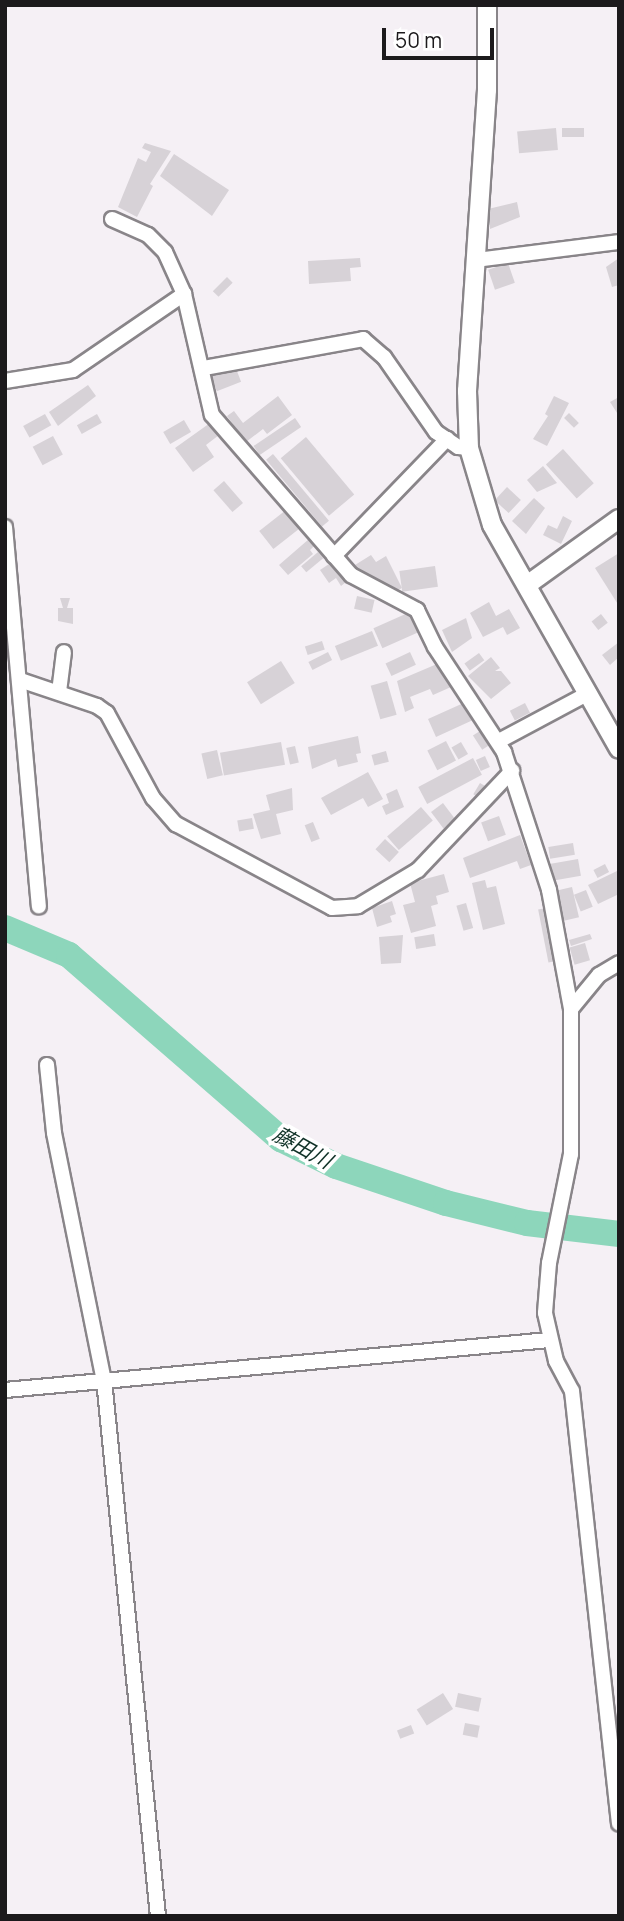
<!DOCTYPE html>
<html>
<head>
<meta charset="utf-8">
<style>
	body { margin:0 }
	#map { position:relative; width:624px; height:1921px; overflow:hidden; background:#f5f0f5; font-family:Manrope,"Noto Sans JP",sans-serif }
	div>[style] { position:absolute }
	.river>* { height:26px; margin:-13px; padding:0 13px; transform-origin:13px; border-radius:13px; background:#8dd6bb }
	.building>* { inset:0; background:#d7d2d7; transform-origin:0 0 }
	.roads { filter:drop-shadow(2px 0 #898589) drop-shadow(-2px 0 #898589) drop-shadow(0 2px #898589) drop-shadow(0 -2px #898589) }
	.minor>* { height:14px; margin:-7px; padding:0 7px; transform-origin:7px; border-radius:7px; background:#fff }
	.tertiary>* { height:18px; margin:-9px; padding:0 9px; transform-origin:9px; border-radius:9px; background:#fff }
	span { translate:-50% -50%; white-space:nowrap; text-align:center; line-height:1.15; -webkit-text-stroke:7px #fff; paint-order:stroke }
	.water-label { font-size:21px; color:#0f3127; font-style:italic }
	.frame { position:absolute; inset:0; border:7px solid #1c1a1c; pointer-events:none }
	.scale { position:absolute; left:382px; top:28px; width:112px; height:32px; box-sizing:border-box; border:4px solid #1c1a1c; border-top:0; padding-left:9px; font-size:21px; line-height:24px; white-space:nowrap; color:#1c1a1c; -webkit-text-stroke:5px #fff; paint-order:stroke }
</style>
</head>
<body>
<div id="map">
	<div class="river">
		<i style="left:5px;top:928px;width:69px;rotate:22.9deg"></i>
		<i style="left:69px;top:955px;width:281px;rotate:41deg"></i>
		<i style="left:281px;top:1139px;width:61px;rotate:26.1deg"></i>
		<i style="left:336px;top:1166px;width:116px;rotate:18.6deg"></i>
		<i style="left:446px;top:1203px;width:83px;rotate:13.9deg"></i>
		<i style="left:527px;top:1223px;width:93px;rotate:6.8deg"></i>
	</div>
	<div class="building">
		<i style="left:556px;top:128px;width:22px;height:39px;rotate:85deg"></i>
		<i style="left:584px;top:128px;width:9px;height:22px;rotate:90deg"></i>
		<i style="clip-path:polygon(145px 143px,171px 151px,150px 184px,153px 186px,137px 217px,118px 207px,138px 158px,146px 162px,151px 152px,142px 148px)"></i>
		<i style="clip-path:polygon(174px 154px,229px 190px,212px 216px,160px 176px)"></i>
		<i style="clip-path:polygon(517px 202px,520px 217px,490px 229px,488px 209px)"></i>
		<i style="clip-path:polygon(360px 258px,361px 267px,350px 268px,351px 281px,309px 284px,308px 261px)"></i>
		<i style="clip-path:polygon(619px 258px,619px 285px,612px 287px,606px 267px)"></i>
		<i style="left:508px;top:263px;width:21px;height:21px;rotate:71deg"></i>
		<i style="left:227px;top:277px;width:8px;height:20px;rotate:45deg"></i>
		<i style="left:235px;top:366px;width:17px;height:26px;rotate:69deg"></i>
		<i style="clip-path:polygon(88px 385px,96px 396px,58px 426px,49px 412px)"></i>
		<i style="clip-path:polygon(278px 396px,292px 415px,267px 434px,263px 429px,246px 442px,227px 416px,234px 411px,243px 423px)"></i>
		<i style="clip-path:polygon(554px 396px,569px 403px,547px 446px,533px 439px,548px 416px,545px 414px)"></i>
		<i style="clip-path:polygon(619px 397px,619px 416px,610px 402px)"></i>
		<i style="left:569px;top:413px;width:14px;height:7px;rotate:45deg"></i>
		<i style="left:45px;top:414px;width:13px;height:25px;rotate:61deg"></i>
		<i style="left:97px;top:414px;width:10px;height:23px;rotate:61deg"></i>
		<i style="left:295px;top:418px;width:11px;height:50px;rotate:56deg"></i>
		<i style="left:184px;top:420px;width:14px;height:24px;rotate:60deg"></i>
		<i style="clip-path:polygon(210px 423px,219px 435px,206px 445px,214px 457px,193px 472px,175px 448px)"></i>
		<i style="left:53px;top:436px;width:21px;height:23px;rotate:62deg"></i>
		<i style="left:306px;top:437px;width:75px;height:33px;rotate:50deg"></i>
		<i style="left:563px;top:449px;width:46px;height:23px;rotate:48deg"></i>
		<i style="left:273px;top:454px;width:87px;height:9px;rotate:50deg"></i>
		<i style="clip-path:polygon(543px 466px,557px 483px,537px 492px,527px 480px)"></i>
		<i style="left:224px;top:481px;width:29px;height:14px;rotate:49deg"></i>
		<i style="left:507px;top:487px;width:19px;height:18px;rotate:43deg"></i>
		<i style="clip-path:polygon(534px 498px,545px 508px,526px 534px,512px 521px)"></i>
		<i style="left:286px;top:510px;width:23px;height:34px;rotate:52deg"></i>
		<i style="clip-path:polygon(563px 516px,572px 521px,561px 544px,543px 535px,548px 525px,557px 529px)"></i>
		<i style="clip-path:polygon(309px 539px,315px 545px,310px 550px,313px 554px,288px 575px,279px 565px)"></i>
		<i style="left:318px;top:552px;width:8px;height:22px;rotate:50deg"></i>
		<i style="clip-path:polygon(619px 553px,619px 606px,595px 568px)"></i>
		<i style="clip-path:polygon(371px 555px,376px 562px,386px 556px,402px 588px,396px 591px,386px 589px,382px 582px,368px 584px,355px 565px)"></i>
		<i style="clip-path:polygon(332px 562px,346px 582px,341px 586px,336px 578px,329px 583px,320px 570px)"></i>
		<i style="left:435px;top:566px;width:21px;height:36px;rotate:82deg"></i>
		<i style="left:357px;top:596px;width:18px;height:13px;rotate:13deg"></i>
		<i style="clip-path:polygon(60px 598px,70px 598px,67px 608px,73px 608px,73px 624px,58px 621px,58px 608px,63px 608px)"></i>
		<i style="clip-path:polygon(489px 602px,496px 616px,509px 609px,520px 628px,507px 635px,503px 627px,483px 637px,470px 613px)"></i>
		<i style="left:410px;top:612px;width:22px;height:40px;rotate:66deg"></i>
		<i style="left:601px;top:614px;width:11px;height:12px;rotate:52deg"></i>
		<i style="clip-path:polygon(466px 618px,472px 638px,452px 652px,442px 630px)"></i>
		<i style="left:372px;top:631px;width:16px;height:40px;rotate:68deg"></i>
		<i style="left:322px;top:641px;width:9px;height:18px;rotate:72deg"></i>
		<i style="clip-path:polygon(619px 642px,619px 657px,610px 665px,602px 655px)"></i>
		<i style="left:328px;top:652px;width:9px;height:22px;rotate:63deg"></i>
		<i style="left:410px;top:652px;width:14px;height:27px;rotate:65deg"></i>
		<i style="left:479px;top:653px;width:9px;height:18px;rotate:54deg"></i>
		<i style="clip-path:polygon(491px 657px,500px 668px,495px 671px,501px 671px,511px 683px,491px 699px,468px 676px)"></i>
		<i style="left:281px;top:661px;width:26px;height:40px;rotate:58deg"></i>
		<i style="clip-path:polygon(444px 661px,457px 692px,451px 687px,433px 695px,430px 689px,410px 697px,414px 708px,405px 712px,397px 681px)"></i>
		<i style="left:387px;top:681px;width:35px;height:17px;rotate:74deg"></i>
		<i style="clip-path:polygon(468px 701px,478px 724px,473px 720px,436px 737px,428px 719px)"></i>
		<i style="left:525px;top:703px;width:11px;height:17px;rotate:63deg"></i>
		<i style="left:483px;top:729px;width:17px;height:12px;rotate:57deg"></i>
		<i style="clip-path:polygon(358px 736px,361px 753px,356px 754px,358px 762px,338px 767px,336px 759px,312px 769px,308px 747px)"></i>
		<i style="left:446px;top:741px;width:22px;height:21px;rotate:63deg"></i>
		<i style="left:281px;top:742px;width:23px;height:62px;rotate:80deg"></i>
		<i style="left:461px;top:742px;width:14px;height:11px;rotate:60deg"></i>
		<i style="left:295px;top:746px;width:17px;height:9px;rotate:77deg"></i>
		<i style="left:217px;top:750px;width:26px;height:16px;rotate:77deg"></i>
		<i style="left:386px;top:751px;width:11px;height:15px;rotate:75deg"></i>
		<i style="left:485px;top:756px;width:12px;height:10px;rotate:66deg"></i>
		<i style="left:473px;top:758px;width:19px;height:62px;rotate:62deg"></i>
		<i style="clip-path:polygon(368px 772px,383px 799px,368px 807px,363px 798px,331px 815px,321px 798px)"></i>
		<i style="left:480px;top:783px;width:6px;height:13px;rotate:31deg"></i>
		<i style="clip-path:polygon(292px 788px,293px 810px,276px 814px,281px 834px,261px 839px,253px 814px,270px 810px,266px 795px)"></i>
		<i style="clip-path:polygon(397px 789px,404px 807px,386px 815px,382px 806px,389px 803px,386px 794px)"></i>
		<i style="left:443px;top:803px;width:21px;height:15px;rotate:53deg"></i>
		<i style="left:421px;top:807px;width:18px;height:45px;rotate:49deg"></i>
		<i style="left:499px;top:816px;width:20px;height:19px;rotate:70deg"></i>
		<i style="left:252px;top:818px;width:11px;height:15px;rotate:80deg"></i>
		<i style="left:313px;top:822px;width:18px;height:9px;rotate:68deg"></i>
		<i style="clip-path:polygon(520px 835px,531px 865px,520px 869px,517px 861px,470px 878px,463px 858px)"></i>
		<i style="left:385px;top:839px;width:19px;height:14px;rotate:43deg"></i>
		<i style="left:573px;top:843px;width:12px;height:25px;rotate:81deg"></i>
		<i style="left:578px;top:859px;width:17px;height:29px;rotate:80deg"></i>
		<i style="left:605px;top:864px;width:9px;height:13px;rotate:63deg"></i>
		<i style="clip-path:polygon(617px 871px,619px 894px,598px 904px,588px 885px)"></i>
		<i style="clip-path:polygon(444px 874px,449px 892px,436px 896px,438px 904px,431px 906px,436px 926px,411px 933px,403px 905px,415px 902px,410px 883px)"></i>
		<i style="clip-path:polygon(485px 880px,487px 888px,496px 886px,505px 924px,483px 930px,472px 883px)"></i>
		<i style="left:572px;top:887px;width:31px;height:22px;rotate:77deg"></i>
		<i style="left:586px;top:890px;width:18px;height:13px;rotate:68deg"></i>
		<i style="clip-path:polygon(392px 901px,396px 914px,390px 916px,392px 922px,377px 927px,372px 908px)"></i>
		<i style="left:466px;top:903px;width:26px;height:10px;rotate:74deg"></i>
		<i style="left:546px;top:908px;width:54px;height:8px;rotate:79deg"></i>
		<i style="left:434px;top:934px;width:12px;height:20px;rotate:81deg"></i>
		<i style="clip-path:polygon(590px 934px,592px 939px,571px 946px,569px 940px)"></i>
		<i style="clip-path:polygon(403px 935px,401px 963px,381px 964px,379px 937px)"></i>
		<i style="left:585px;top:943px;width:18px;height:16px;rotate:74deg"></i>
		<i style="left:443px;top:1693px;width:19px;height:31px;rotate:58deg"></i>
		<i style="left:458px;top:1693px;width:24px;height:14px;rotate:12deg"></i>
		<i style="left:465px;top:1723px;width:15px;height:12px;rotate:11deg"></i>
		<i style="left:411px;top:1725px;width:9px;height:15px;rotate:69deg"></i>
	</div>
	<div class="roads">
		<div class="minor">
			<i style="left:112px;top:219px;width:39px;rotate:24deg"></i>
			<i style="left:148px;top:235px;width:24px;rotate:45deg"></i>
			<i style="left:165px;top:252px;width:46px;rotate:65.7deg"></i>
			<i style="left:476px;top:260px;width:144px;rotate:-7.2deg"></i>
			<i style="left:204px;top:368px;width:162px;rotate:-10.3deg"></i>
			<i style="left:363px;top:339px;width:28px;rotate:41deg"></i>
			<i style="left:384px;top:357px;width:91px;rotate:55.3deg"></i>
			<i style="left:436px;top:432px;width:27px;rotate:34deg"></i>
			<i style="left:458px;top:447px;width:11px;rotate:5deg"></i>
			<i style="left:5px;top:381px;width:69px;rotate:-9.2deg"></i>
			<i style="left:73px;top:370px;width:135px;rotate:-34.4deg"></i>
			<i style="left:184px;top:294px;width:124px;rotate:77deg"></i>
			<i style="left:212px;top:415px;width:212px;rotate:49deg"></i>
			<i style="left:351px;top:575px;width:75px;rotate:27.9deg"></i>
			<i style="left:417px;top:610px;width:41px;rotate:64.1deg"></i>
			<i style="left:435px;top:647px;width:126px;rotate:56.7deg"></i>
			<i style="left:504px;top:752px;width:145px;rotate:71.9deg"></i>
			<i style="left:549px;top:890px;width:121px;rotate:79.5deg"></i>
			<i style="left:571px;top:1009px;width:145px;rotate:90deg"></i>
			<i style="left:571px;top:1154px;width:111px;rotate:101.4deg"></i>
			<i style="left:549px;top:1263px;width:50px;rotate:94.6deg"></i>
			<i style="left:545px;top:1313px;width:49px;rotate:77.1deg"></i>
			<i style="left:556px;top:1361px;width:34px;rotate:62deg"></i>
			<i style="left:572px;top:1391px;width:435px;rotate:83.8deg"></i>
			<i style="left:5px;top:527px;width:381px;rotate:84.9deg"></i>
			<i style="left:334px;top:556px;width:163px;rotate:-46deg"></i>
			<i style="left:20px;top:680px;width:81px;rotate:18.7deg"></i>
			<i style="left:97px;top:706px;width:12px;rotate:35deg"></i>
			<i style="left:107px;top:713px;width:97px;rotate:61.6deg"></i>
			<i style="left:153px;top:798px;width:35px;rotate:49deg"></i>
			<i style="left:176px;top:824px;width:177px;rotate:28.3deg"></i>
			<i style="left:332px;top:908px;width:26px;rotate:-4deg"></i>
			<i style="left:358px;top:906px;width:70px;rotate:-31deg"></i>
			<i style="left:418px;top:870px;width:137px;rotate:-46.5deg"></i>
			<i style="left:59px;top:692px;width:40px;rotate:-82.9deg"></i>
			<i style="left:499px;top:741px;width:102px;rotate:-28.1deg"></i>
			<i style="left:571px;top:1009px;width:44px;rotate:-50.5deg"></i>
			<i style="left:599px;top:975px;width:23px;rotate:-31deg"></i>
			<i style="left:47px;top:1065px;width:68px;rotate:84.1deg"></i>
			<i style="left:54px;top:1133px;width:252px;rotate:78.6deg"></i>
			<i style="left:104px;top:1380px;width:539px;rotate:84.25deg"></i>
			<i style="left:5px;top:1390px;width:546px;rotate:-5.25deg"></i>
		</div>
		<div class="tertiary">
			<i style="left:487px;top:5px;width:85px;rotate:90deg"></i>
			<i style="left:487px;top:90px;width:302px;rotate:93.8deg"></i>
			<i style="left:467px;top:391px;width:57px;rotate:88deg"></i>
			<i style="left:469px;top:448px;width:80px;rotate:73.4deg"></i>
			<i style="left:492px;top:525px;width:257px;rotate:60.4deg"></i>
			<i style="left:527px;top:585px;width:113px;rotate:-35.7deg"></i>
		</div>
	</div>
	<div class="water-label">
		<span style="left:303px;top:1147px;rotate:29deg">藤田川</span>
	</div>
	<div class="frame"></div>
	<div class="scale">50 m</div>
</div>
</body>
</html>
